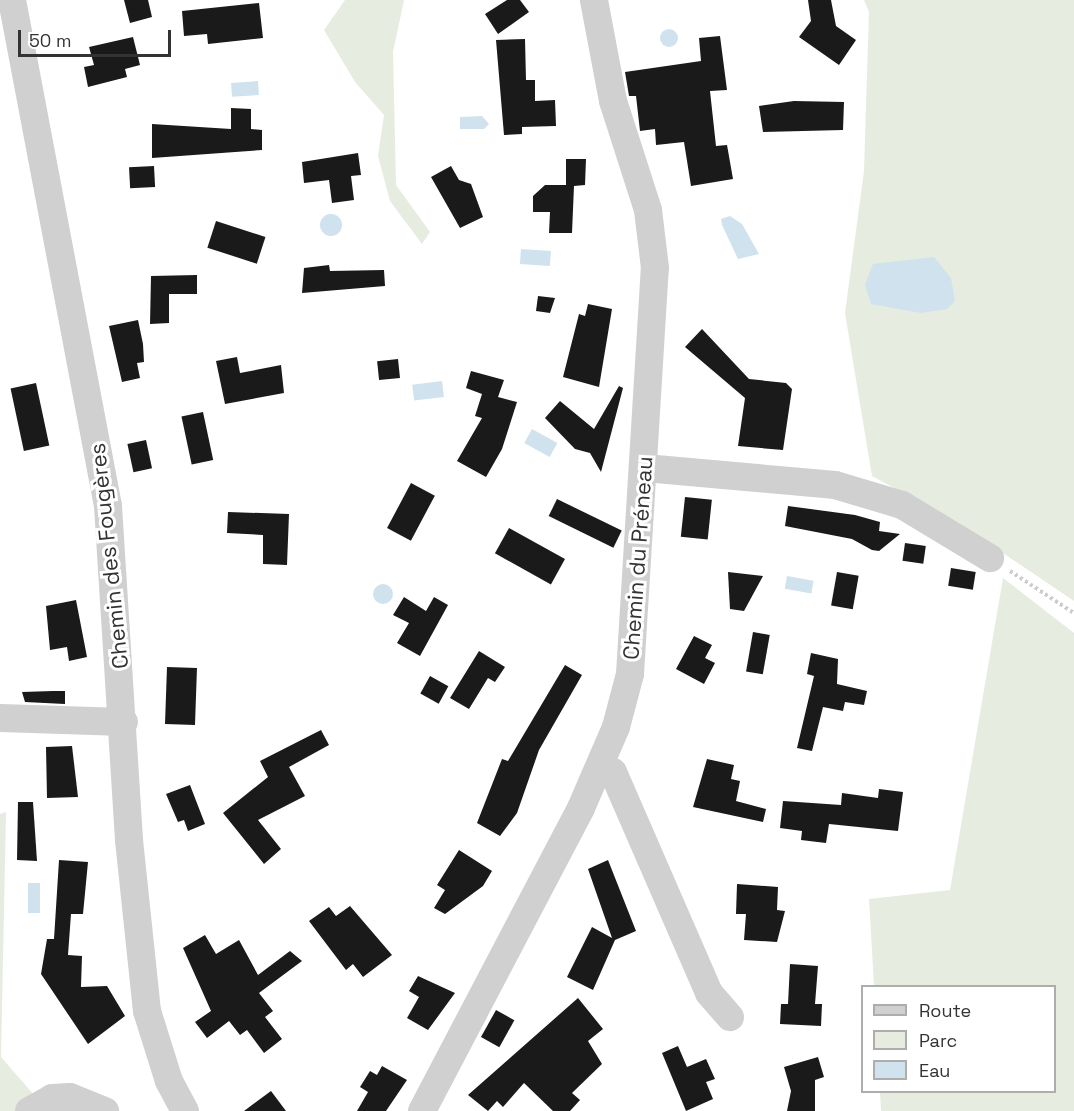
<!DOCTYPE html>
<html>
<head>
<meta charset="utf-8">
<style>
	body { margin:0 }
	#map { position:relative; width:1074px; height:1111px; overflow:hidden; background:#fff; font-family:"Space Grotesk",sans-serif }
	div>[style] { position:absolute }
	.green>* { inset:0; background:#e6ecdf }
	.water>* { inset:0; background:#cfe2ee; transform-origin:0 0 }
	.round { border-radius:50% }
	.building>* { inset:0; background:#1a1a1a; transform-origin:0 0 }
	.path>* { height:4px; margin-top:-2px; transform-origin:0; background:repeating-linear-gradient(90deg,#cdcdcd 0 3px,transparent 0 6px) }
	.minor>* { height:28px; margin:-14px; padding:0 14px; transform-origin:14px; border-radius:14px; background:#d0d0d0 }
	span { translate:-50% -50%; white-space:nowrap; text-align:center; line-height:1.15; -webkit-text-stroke:6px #fff; paint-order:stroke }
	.street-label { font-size:22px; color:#333 }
	.legend { position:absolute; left:861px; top:985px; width:195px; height:108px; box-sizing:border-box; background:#fff; border:2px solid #adadad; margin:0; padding:8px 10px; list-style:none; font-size:18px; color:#333 }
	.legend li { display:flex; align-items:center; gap:12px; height:30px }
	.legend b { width:30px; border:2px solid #adadad }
	.scale { position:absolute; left:18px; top:30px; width:153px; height:27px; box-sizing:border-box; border:3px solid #333; border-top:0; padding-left:8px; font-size:18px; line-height:21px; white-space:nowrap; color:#333; -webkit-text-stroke:4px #fff; paint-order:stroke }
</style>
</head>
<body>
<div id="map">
	<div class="green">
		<i style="clip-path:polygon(345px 0,404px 0,393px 52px,396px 185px,430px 232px,422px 244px,390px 201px,378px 156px,384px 115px,355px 82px,324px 30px)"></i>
		<i style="clip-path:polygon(864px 0,1074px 0,1074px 601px,957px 522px,872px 476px,845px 313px,864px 171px,869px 12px)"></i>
		<i style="clip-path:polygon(1003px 578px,1074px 633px,1074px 1111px,881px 1111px,880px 1092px,1054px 1092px,1054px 986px,874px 986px,869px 899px,950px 890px)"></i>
		<i style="clip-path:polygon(6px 812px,1px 1057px,48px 1111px,0 1111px,0 814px)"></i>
	</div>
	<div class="water">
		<i class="round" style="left:660px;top:29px;width:18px;height:18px"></i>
		<i style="left:258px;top:81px;width:14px;height:27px;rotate:86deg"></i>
		<i style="clip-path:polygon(482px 116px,489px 124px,484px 129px,460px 129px,460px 117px)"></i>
		<i class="round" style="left:320px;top:214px;width:22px;height:22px"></i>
		<i style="clip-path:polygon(730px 216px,742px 224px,759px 254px,738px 259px,722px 225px,721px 219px)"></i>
		<i style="left:521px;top:249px;width:30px;height:15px;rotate:4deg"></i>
		<i style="clip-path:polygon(934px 257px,951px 278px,955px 301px,947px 309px,921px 313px,871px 304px,865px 285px,873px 264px)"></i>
		<i style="left:442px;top:381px;width:16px;height:30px;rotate:83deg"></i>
		<i style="left:532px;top:429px;width:29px;height:16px;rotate:29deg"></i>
		<i style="left:787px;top:576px;width:27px;height:13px;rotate:10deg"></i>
		<i class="round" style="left:373px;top:584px;width:20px;height:20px"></i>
		<i style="left:28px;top:883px;width:12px;height:30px"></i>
	</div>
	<div class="building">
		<i style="clip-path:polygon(124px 0,148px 0,152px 17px,130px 23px)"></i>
		<i style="clip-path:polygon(507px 0,520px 0,529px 12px,498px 34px,485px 14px)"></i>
		<i style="clip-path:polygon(808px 0,831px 0,836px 26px,856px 40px,839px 65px,799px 37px,811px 21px)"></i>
		<i style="clip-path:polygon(259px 3px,263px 38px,208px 44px,207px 34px,184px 36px,182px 11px)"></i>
		<i style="clip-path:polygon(720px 36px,727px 90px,710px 91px,716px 146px,727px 145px,733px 179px,691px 186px,684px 142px,656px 145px,655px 129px,640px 131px,636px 96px,629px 96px,625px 72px,701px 61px,699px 38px)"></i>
		<i style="clip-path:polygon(133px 37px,140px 65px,125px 69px,127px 77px,88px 87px,84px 67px,94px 65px,89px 47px)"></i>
		<i style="clip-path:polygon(525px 39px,526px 80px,535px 80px,535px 101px,555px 100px,556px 126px,522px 127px,522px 134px,504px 135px,496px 40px)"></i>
		<i style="clip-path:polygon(794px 101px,844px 102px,843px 130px,763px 132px,759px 106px)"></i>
		<i style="clip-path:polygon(231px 108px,251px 109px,251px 129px,262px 130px,262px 150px,152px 158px,152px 124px,231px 129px)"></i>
		<i style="clip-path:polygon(358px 153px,361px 175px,351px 176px,354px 200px,332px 203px,329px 180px,304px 183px,302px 162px)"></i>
		<i style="clip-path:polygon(566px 159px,586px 159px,585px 185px,574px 186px,572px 233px,549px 233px,550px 212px,533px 212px,533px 196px,545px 185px,566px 185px)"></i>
		<i style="left:154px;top:166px;width:21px;height:25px;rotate:87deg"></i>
		<i style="clip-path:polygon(451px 166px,459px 180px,471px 184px,483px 217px,460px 228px,431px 177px)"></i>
		<i style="left:216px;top:221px;width:52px;height:28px;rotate:18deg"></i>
		<i style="clip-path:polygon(329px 265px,330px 271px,384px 270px,385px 286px,302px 293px,304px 268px)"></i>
		<i style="clip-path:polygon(197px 275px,197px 294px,169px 294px,169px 323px,150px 324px,151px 276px)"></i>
		<i style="clip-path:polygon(538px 296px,555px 298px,550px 313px,536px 311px)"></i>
		<i style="clip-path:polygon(588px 304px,612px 309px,599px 387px,563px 377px,579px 314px,585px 316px)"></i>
		<i style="clip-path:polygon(138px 320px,143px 344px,144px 362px,137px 363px,140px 378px,122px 382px,109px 326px)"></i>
		<i style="clip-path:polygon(702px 329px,749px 379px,786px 383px,792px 389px,783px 450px,738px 446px,745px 398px,685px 347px)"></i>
		<i style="clip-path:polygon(237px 357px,240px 373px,281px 365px,284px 393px,225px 404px,216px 361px)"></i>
		<i style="left:398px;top:359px;width:19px;height:21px;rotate:84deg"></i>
		<i style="clip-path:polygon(471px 371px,504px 380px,498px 397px,517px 402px,502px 449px,486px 477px,457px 461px,482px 418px,475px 416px,482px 394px,466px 388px)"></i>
		<i style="left:36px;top:383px;width:64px;height:26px;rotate:78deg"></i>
		<i style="clip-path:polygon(619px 386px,623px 388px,601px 472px,590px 453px,575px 449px,545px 418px,560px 401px,594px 429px)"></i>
		<i style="left:203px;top:412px;width:49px;height:22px;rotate:78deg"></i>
		<i style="left:146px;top:440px;width:29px;height:19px;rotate:78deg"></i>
		<i style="left:411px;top:483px;width:27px;height:51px;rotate:28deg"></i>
		<i style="left:685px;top:497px;width:27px;height:40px;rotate:6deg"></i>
		<i style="left:557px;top:499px;width:72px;height:19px;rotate:26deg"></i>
		<i style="clip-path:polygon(788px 506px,855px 515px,880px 522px,879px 531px,900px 534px,879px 551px,872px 550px,852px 539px,785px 526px)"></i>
		<i style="clip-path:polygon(228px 512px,289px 514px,287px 565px,263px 564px,263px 535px,227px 533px)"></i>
		<i style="left:509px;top:528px;width:64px;height:29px;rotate:29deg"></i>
		<i style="left:905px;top:543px;width:21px;height:18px;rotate:8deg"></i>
		<i style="left:951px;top:568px;width:25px;height:18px;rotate:9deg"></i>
		<i style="clip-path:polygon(728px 572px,763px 576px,744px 611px,730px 609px)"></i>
		<i style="left:837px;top:572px;width:22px;height:34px;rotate:10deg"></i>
		<i style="clip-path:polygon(404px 597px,426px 611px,434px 597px,448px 605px,420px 656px,397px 643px,409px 623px,393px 615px)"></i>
		<i style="clip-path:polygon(76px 600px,87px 657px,69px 661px,67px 647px,50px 650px,46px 606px)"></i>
		<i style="left:753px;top:632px;width:17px;height:40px;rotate:10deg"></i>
		<i style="clip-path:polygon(694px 636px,712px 645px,705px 658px,715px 663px,704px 684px,676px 669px)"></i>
		<i style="clip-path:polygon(479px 651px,505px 667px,495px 682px,488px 678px,469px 709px,450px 698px)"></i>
		<i style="clip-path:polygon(811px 653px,838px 659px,837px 684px,867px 691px,864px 705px,845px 702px,843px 711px,823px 707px,812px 751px,797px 748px,814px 676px,807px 674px)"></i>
		<i style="clip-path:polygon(565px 665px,582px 675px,539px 750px,517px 813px,500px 836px,477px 823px,502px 759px,508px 761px)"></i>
		<i style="left:167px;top:667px;width:30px;height:57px;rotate:2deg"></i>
		<i style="left:430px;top:676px;width:21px;height:20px;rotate:29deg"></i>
		<i style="clip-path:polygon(53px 691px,65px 691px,65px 704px,25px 702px,22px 692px)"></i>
		<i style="clip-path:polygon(321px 730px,329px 745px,289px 767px,305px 796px,258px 820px,281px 849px,264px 864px,223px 813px,268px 777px,260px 761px)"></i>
		<i style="clip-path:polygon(72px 746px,78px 797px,47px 798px,46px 747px)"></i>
		<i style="clip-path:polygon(707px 759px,734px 765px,731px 779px,740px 781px,736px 801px,766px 809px,763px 822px,693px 807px)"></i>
		<i style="clip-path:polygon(190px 785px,205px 824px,188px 831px,184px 820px,178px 822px,166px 794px)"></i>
		<i style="clip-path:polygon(879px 789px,903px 792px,898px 831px,829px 824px,826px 843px,801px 840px,802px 831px,780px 828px,783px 801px,841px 805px,842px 793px,878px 798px)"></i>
		<i style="clip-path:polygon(18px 802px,33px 802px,37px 861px,17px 860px)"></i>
		<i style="clip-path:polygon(459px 850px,492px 871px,483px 886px,445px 914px,434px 908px,445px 890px,437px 885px)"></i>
		<i style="clip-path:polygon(59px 860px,88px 862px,83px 914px,71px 914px,68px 955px,82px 956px,81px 987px,107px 986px,125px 1016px,88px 1044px,41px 974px,47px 939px,54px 939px)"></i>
		<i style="clip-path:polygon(608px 860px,636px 931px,615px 940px,593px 990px,567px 977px,592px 927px,612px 938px,588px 869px)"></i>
		<i style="clip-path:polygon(737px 884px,778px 887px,777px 910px,785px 911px,777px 942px,744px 940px,746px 914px,736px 914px)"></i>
		<i style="clip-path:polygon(350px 906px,392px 955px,363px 977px,353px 964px,346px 970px,309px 921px,329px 907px,336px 916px)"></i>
		<i style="clip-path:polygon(205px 935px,216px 954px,239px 940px,258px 975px,290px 951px,302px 961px,259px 993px,273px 1011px,265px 1017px,282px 1039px,264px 1053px,247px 1030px,240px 1035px,229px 1021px,207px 1038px,195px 1022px,211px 1011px,183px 948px)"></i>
		<i style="clip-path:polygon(790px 964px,818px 966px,815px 1004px,822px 1004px,821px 1026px,780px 1024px,781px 1004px,788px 1004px)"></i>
		<i style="clip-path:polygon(418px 976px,455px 993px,428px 1030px,407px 1018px,419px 997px,409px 991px)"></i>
		<i style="clip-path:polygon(578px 998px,603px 1029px,588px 1041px,602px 1064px,572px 1093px,580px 1100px,570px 1111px,553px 1111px,524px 1083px,503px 1107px,497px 1101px,488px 1111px,468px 1095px)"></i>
		<i style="left:496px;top:1010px;width:21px;height:31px;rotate:29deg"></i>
		<i style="clip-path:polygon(678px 1046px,687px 1067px,706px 1059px,715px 1079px,706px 1082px,713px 1099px,686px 1111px,662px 1053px)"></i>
		<i style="clip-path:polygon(818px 1057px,824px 1077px,815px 1080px,815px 1111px,787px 1111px,791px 1091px,784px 1067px)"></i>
		<i style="clip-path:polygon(382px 1066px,407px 1080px,386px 1111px,357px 1111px,368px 1092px,360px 1087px,370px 1071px,377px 1075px)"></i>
		<i style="clip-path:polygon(271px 1091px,286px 1111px,244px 1111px)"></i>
	</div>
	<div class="path">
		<i style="left:1010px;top:571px;width:77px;rotate:33.3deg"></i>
	</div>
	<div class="minor">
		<i style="left:12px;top:0;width:515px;rotate:79.26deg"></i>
		<i style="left:108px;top:506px;width:335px;rotate:86.4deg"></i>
		<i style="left:129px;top:840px;width:172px;rotate:84deg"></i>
		<i style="left:147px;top:1011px;width:73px;rotate:72.6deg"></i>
		<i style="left:169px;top:1081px;width:34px;rotate:62deg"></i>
		<i style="left:645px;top:468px;width:191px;rotate:5.1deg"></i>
		<i style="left:835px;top:485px;width:70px;rotate:16.6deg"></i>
		<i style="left:902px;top:505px;width:103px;rotate:31.1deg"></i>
		<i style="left:0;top:718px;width:124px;rotate:1.8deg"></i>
		<i style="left:600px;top:766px;width:14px;rotate:25deg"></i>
		<i style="left:613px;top:772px;width:241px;rotate:66.5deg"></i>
		<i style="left:709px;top:993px;width:32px;rotate:49deg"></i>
		<i style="left:29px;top:1111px;width:26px;rotate:-29deg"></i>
		<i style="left:52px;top:1098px;width:18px;rotate:-3deg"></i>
		<i style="left:70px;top:1097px;width:38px;rotate:22deg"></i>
		<i style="left:422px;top:1111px;width:342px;rotate:-62.3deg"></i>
		<i style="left:581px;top:808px;width:88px;rotate:-66.6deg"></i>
		<i style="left:616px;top:727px;width:55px;rotate:-75.2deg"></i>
		<i style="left:630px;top:674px;width:407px;rotate:-86.5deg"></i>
		<i style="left:655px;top:268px;width:58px;rotate:-96.9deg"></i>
		<i style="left:648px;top:210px;width:114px;rotate:-107.8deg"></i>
		<i style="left:613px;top:101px;width:103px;rotate:-100.7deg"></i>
	</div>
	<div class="street-label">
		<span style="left:109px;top:556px;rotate:-96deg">Chemin des Fougères</span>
		<span style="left:638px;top:558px;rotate:-86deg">Chemin du Préneau</span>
	</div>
	<ul class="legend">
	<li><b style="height:8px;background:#d0d0d0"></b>Route</li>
	<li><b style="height:16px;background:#e6ecdf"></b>Parc</li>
	<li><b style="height:16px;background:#cfe2ee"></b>Eau</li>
	</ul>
	<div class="scale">50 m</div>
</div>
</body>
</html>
